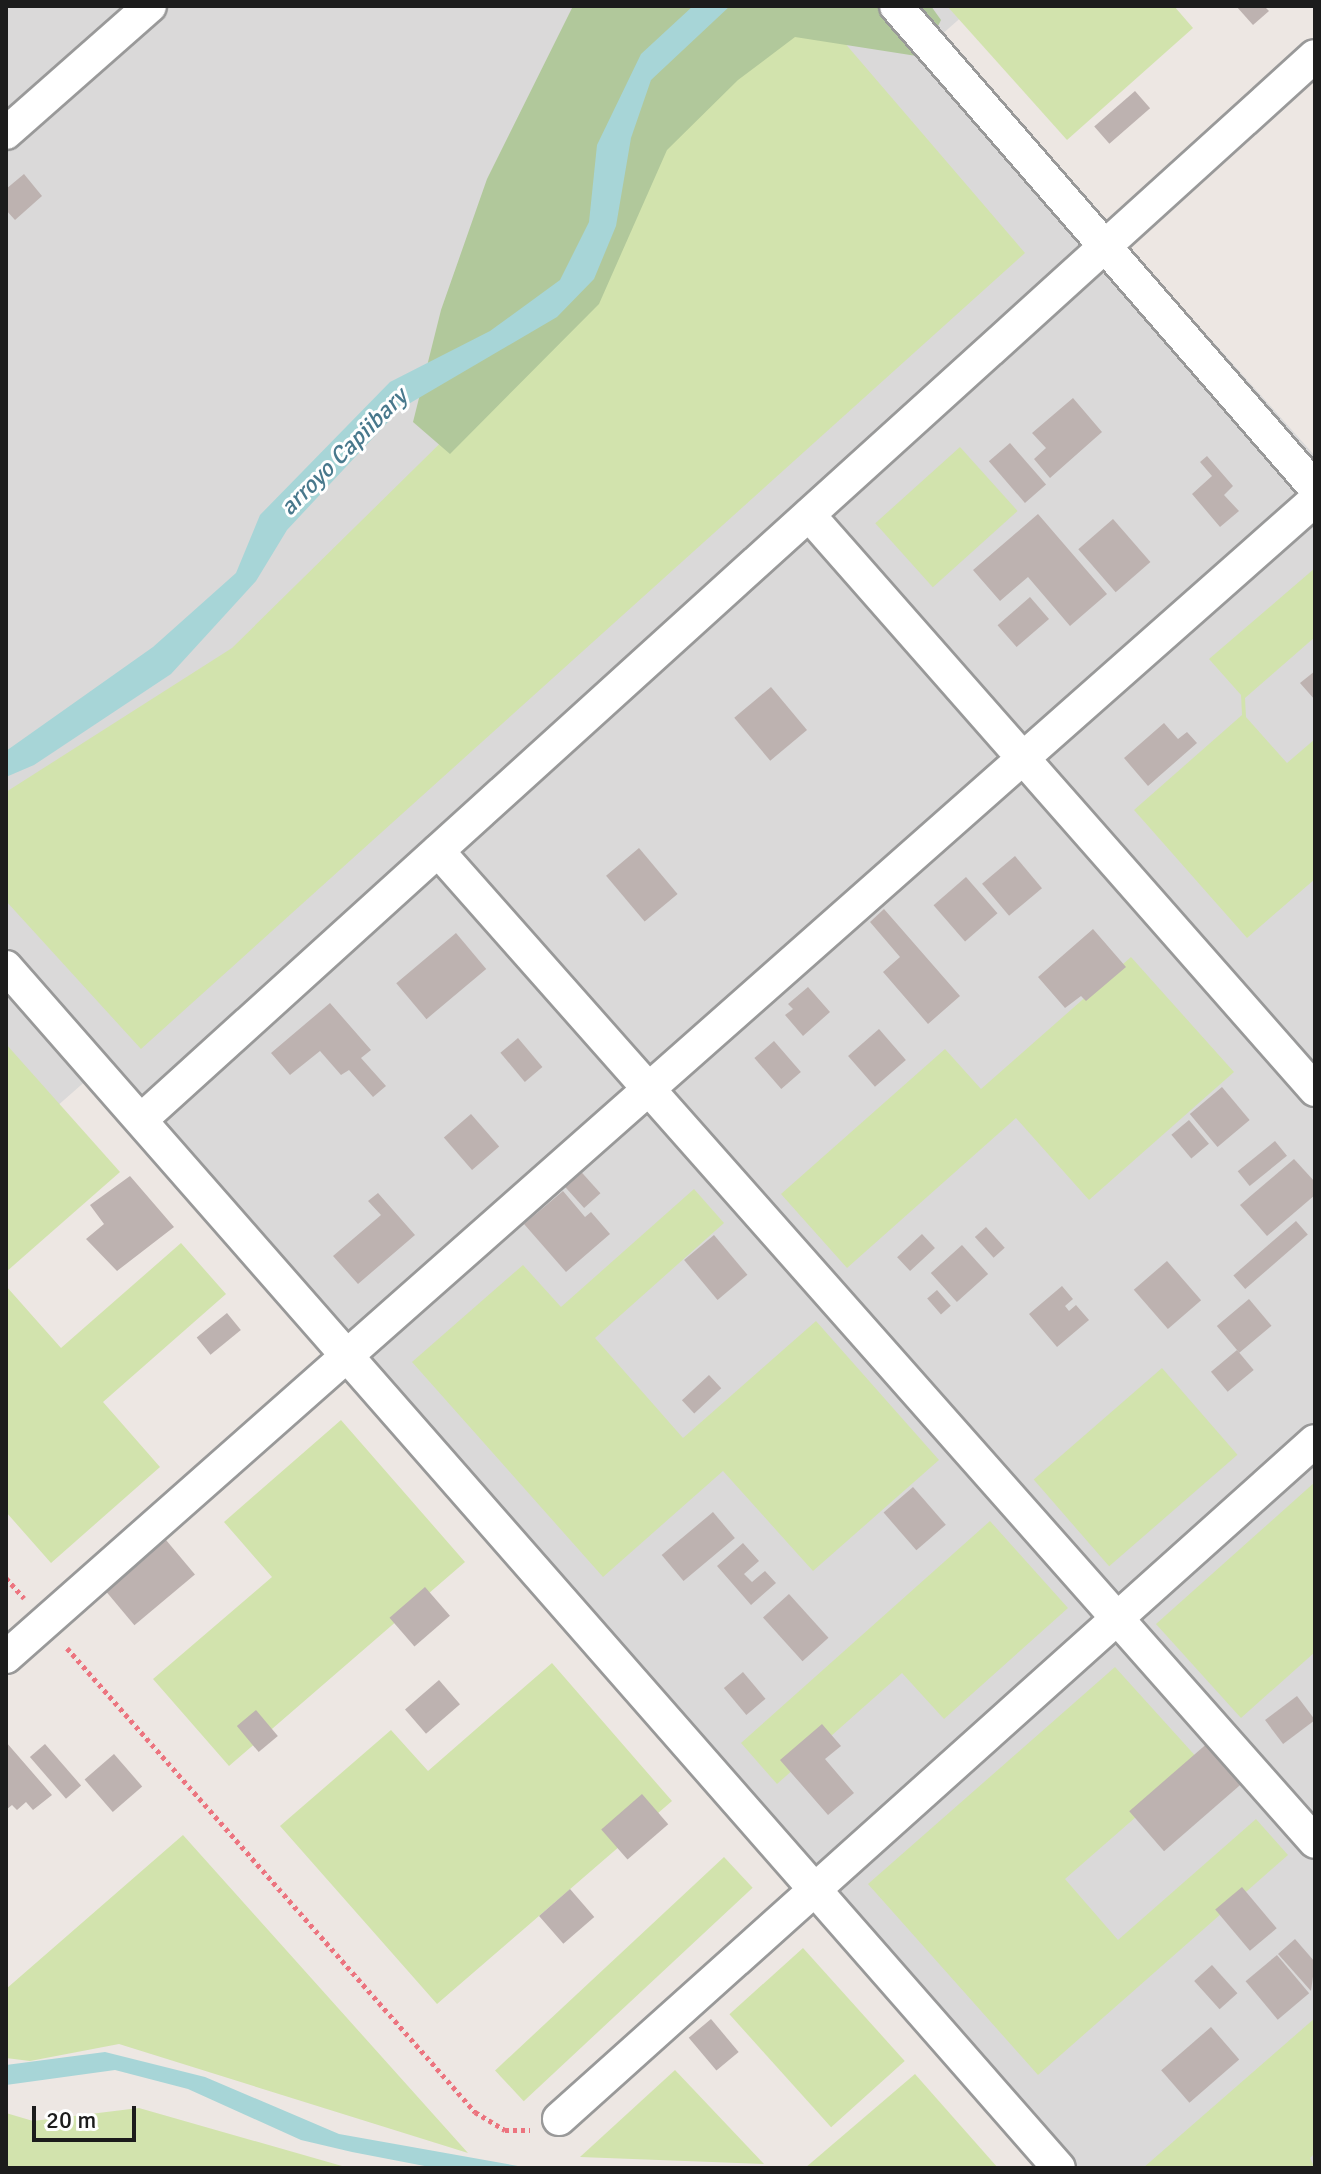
<!DOCTYPE html>
<html>
<head>
<meta charset="utf-8">
<style>
	body { margin:0 }
	#map { position:relative; width:1321px; height:2174px; overflow:hidden; background:#ede7e3; font-family:Signika,sans-serif }
	div>[style] { position:absolute }
	.residential>* { inset:0; background:#dad9d9 }
	.grass>* { inset:0; background:#d2e3ad; transform-origin:0 0 }
	.forest>* { inset:0; background:#b1c89b }
	.water>* { inset:0; background:#a7d5d7 }
	.building>* { inset:0; background:#bdb2b0; transform-origin:0 0 }
	.path>* { height:5px; margin-top:-2.5px; transform-origin:0; background:repeating-linear-gradient(90deg,#ec747f 0 4px,transparent 0 8px) }
	.roads { filter:drop-shadow(2px 0 #999) drop-shadow(-2px 0 #999) drop-shadow(0 2px #999) drop-shadow(0 -2px #999) }
	.minor>* { height:32px; margin:-16px; padding:0 16px; transform-origin:16px; border-radius:16px; background:#fff }
	span { translate:-50% -50%; white-space:nowrap; text-align:center; line-height:1.15; -webkit-text-stroke:6px #fff; paint-order:stroke }
	.water-label { font-size:24px; color:#48788c; font-style:italic }
	.frame { position:absolute; inset:0; border:8px solid #1c1c1c; pointer-events:none }
	.scale { position:absolute; left:32px; top:2106px; width:104px; height:36px; box-sizing:border-box; border:4px solid #1c1c1c; border-top:0; padding-left:10px; font-size:24px; line-height:28px; white-space:nowrap; color:#1c1c1c; -webkit-text-stroke:6px #fff; paint-order:stroke }
</style>
</head>
<body>
<div id="map">
	<div class="residential">
		<i style="clip-path:polygon(6px 6px,974px 6px,940px 36px,1315px 456px,1315px 2168px,1076px 2168px,89px 1078px,6px 1151px)"></i>
	</div>
	<div class="grass">
		<i style="clip-path:polygon(813px 6px,1025px 253px,141px 1049px,6px 901px,6px 792px,232px 648px,600px 286px,640px 164px)"></i>
		<i style="clip-path:polygon(947px 6px,1174px 6px,1193px 28px,1067px 140px)"></i>
		<i style="left:960px;top:447px;width:86px;height:114px;rotate:48deg"></i>
		<i style="clip-path:polygon(1315px 568px,1315px 637px,1245px 698px,1246px 717px,1287px 763px,1315px 739px,1315px 879px,1247px 938px,1134px 810px,1242px 715px,1241px 695px,1209px 659px)"></i>
		<i style="clip-path:polygon(1131px 957px,1234px 1072px,1089px 1200px,1016px 1118px,847px 1268px,781px 1194px,945px 1049px,981px 1089px)"></i>
		<i style="clip-path:polygon(6px 1044px,120px 1172px,6px 1272px)"></i>
		<i style="clip-path:polygon(694px 1189px,724px 1223px,595px 1338px,683px 1438px,816px 1321px,939px 1460px,813px 1571px,723px 1471px,603px 1577px,412px 1362px,523px 1265px,561px 1307px)"></i>
		<i style="clip-path:polygon(181px 1243px,226px 1294px,103px 1402px,160px 1467px,51px 1563px,6px 1512px,6px 1286px,61px 1348px)"></i>
		<i style="left:1162px;top:1368px;width:115px;height:170px;rotate:49deg"></i>
		<i style="clip-path:polygon(341px 1420px,465px 1562px,229px 1766px,153px 1679px,272px 1577px,224px 1522px)"></i>
		<i style="clip-path:polygon(1315px 1482px,1315px 1652px,1241px 1718px,1156px 1624px)"></i>
		<i style="clip-path:polygon(990px 1521px,1068px 1608px,944px 1719px,902px 1673px,777px 1784px,741px 1743px)"></i>
		<i style="clip-path:polygon(552px 1663px,672px 1801px,437px 2004px,280px 1826px,391px 1730px,428px 1771px)"></i>
		<i style="clip-path:polygon(1115px 1667px,1200px 1761px,1065px 1879px,1118px 1940px,1256px 1819px,1288px 1855px,1038px 2075px,868px 1884px)"></i>
		<i style="clip-path:polygon(183px 1835px,468px 2153px,119px 2044px,30px 2061px,6px 2058px,6px 1989px)"></i>
		<i style="left:724px;top:1857px;width:42px;height:313px;rotate:47deg"></i>
		<i style="left:803px;top:1948px;width:152px;height:99px;rotate:48deg"></i>
		<i style="clip-path:polygon(1315px 2018px,1315px 2153px,1310px 2158px,1315px 2168px,1143px 2168px)"></i>
		<i style="clip-path:polygon(675px 2070px,764px 2164px,580px 2157px)"></i>
		<i style="clip-path:polygon(915px 2074px,998px 2168px,805px 2168px)"></i>
		<i style="clip-path:polygon(139px 2108px,349px 2168px,6px 2168px,6px 2113px,33px 2121px)"></i>
	</div>
	<div class="forest">
		<i style="clip-path:polygon(573px 6px,931px 6px,941px 20px,923px 57px,795px 37px,738px 80px,667px 150px,599px 304px,450px 454px,413px 422px,441px 310px,487px 179px)"></i>
	</div>
	<div class="water">
		<i style="clip-path:polygon(693px 6px,730px 6px,651px 80px,631px 138px,616px 226px,594px 279px,557px 317px,400px 409px,287px 530px,256px 581px,171px 674px,34px 765px,6px 777px,6px 751px,153px 647px,236px 573px,260px 515px,390px 382px,490px 331px,560px 280px,589px 222px,597px 145px,641px 54px)"></i>
		<i style="clip-path:polygon(105px 2052px,205px 2077px,339px 2134px,529px 2168px,435px 2168px,352px 2152px,301px 2140px,188px 2089px,115px 2070px,6px 2085px,6px 2065px)"></i>
	</div>
	<div class="building">
		<i style="clip-path:polygon(1236px 6px,1264px 6px,1269px 11px,1253px 25px)"></i>
		<i style="left:1135px;top:91px;width:23px;height:54px;rotate:49deg"></i>
		<i style="clip-path:polygon(24px 174px,42px 196px,15px 220px,6px 210px,6px 189px)"></i>
		<i style="clip-path:polygon(1073px 398px,1102px 432px,1050px 478px,1034px 459px,1046px 448px,1032px 433px)"></i>
		<i style="left:1010px;top:443px;width:55px;height:28px;rotate:49deg"></i>
		<i style="clip-path:polygon(1207px 456px,1233px 486px,1224px 495px,1239px 511px,1220px 527px,1192px 494px,1212px 476px,1200px 462px)"></i>
		<i style="clip-path:polygon(1038px 514px,1107px 594px,1070px 626px,1028px 577px,1000px 601px,973px 570px)"></i>
		<i style="left:1113px;top:519px;width:57px;height:46px;rotate:49deg"></i>
		<i style="left:1030px;top:597px;width:29px;height:43px;rotate:49deg"></i>
		<i style="clip-path:polygon(1315px 671px,1315px 700px,1300px 683px)"></i>
		<i style="left:771px;top:687px;width:56px;height:48px;rotate:50deg"></i>
		<i style="clip-path:polygon(1164px 723px,1178px 739px,1187px 732px,1197px 743px,1148px 786px,1124px 758px)"></i>
		<i style="left:639px;top:848px;width:60px;height:43px;rotate:50deg"></i>
		<i style="left:1015px;top:856px;width:42px;height:43px;rotate:50deg"></i>
		<i style="left:966px;top:877px;width:48px;height:43px;rotate:49deg"></i>
		<i style="clip-path:polygon(884px 909px,960px 996px,928px 1024px,883px 972px,900px 957px,870px 922px)"></i>
		<i style="clip-path:polygon(1093px 929px,1126px 967px,1086px 1001px,1081px 996px,1065px 1008px,1038px 977px)"></i>
		<i style="left:456px;top:933px;width:47px;height:78px;rotate:50deg"></i>
		<i style="clip-path:polygon(808px 987px,830px 1012px,803px 1036px,785px 1015px,793px 1009px,788px 1004px)"></i>
		<i style="clip-path:polygon(330px 1003px,371px 1050px,361px 1058px,386px 1086px,373px 1097px,349px 1070px,341px 1075px,320px 1051px,290px 1075px,271px 1053px)"></i>
		<i style="left:879px;top:1029px;width:41px;height:41px;rotate:49deg"></i>
		<i style="left:518px;top:1038px;width:38px;height:23px;rotate:50deg"></i>
		<i style="left:774px;top:1041px;width:41px;height:26px;rotate:49deg"></i>
		<i style="left:1222px;top:1087px;width:43px;height:42px;rotate:50deg"></i>
		<i style="left:471px;top:1114px;width:43px;height:36px;rotate:49deg"></i>
		<i style="left:1189px;top:1120px;width:31px;height:23px;rotate:50deg"></i>
		<i style="left:1275px;top:1141px;width:19px;height:48px;rotate:51deg"></i>
		<i style="clip-path:polygon(1294px 1159px,1315px 1182px,1315px 1195px,1267px 1236px,1240px 1205px)"></i>
		<i style="left:575px;top:1165px;width:38px;height:22px;rotate:48deg"></i>
		<i style="clip-path:polygon(130px 1176px,174px 1227px,117px 1271px,86px 1239px,104px 1224px,90px 1205px)"></i>
		<i style="clip-path:polygon(563px 1191px,585px 1217px,591px 1212px,610px 1234px,566px 1272px,524px 1224px)"></i>
		<i style="clip-path:polygon(378px 1193px,415px 1235px,358px 1284px,333px 1256px,381px 1215px,368px 1201px)"></i>
		<i style="left:1296px;top:1221px;width:18px;height:83px;rotate:49deg"></i>
		<i style="left:986px;top:1227px;width:28px;height:15px;rotate:48deg"></i>
		<i style="left:922px;top:1234px;width:19px;height:34px;rotate:47deg"></i>
		<i style="left:714px;top:1235px;width:52px;height:39px;rotate:50deg"></i>
		<i style="left:962px;top:1245px;width:39px;height:42px;rotate:48deg"></i>
		<i style="left:1167px;top:1261px;width:52px;height:44px;rotate:49deg"></i>
		<i style="clip-path:polygon(1062px 1286px,1073px 1299px,1065px 1306px,1069px 1311px,1076px 1305px,1089px 1320px,1057px 1347px,1029px 1314px)"></i>
		<i style="left:937px;top:1290px;width:21px;height:13px;rotate:49deg"></i>
		<i style="left:1249px;top:1299px;width:35px;height:42px;rotate:50deg"></i>
		<i style="left:227px;top:1313px;width:22px;height:39px;rotate:51deg"></i>
		<i style="left:1237px;top:1350px;width:26px;height:34px;rotate:50deg"></i>
		<i style="left:709px;top:1375px;width:18px;height:37px;rotate:47deg"></i>
		<i style="left:913px;top:1487px;width:50px;height:39px;rotate:49deg"></i>
		<i style="left:713px;top:1512px;width:34px;height:67px;rotate:50deg"></i>
		<i style="left:166px;top:1540px;width:45px;height:79px;rotate:50deg"></i>
		<i style="clip-path:polygon(743px 1543px,759px 1561px,744px 1574px,752px 1582px,765px 1571px,776px 1583px,751px 1605px,717px 1566px)"></i>
		<i style="left:425px;top:1587px;width:38px;height:47px;rotate:49deg"></i>
		<i style="left:789px;top:1594px;width:59px;height:35px;rotate:48deg"></i>
		<i style="left:743px;top:1672px;width:35px;height:25px;rotate:50deg"></i>
		<i style="left:439px;top:1680px;width:32px;height:45px;rotate:49deg"></i>
		<i style="left:1297px;top:1696px;width:30px;height:40px;rotate:53deg"></i>
		<i style="left:256px;top:1710px;width:34px;height:25px;rotate:50deg"></i>
		<i style="clip-path:polygon(822px 1724px,841px 1746px,825px 1759px,854px 1793px,828px 1815px,780px 1760px)"></i>
		<i style="left:1210px;top:1741px;width:53px;height:107px;rotate:49deg"></i>
		<i style="clip-path:polygon(6px 1742px,52px 1795px,33px 1810px,26px 1802px,17px 1810px,12px 1805px,6px 1810px)"></i>
		<i style="left:45px;top:1744px;width:55px;height:20px;rotate:49deg"></i>
		<i style="left:114px;top:1754px;width:43px;height:39px;rotate:49deg"></i>
		<i style="left:642px;top:1794px;width:40px;height:54px;rotate:49deg"></i>
		<i style="left:1242px;top:1887px;width:54px;height:35px;rotate:50deg"></i>
		<i style="left:570px;top:1889px;width:37px;height:41px;rotate:49deg"></i>
		<i style="clip-path:polygon(1295px 1939px,1315px 1962px,1311px 1991px,1278px 1954px)"></i>
		<i style="left:1277px;top:1955px;width:50px;height:41px;rotate:50deg"></i>
		<i style="left:1212px;top:1965px;width:38px;height:24px;rotate:48deg"></i>
		<i style="left:711px;top:2019px;width:43px;height:29px;rotate:50deg"></i>
		<i style="left:1211px;top:2027px;width:43px;height:66px;rotate:49deg"></i>
	</div>
	<div class="path">
		<i style="left:6px;top:1578px;width:27px;rotate:48deg"></i>
		<i style="left:67px;top:1648px;width:618px;rotate:48.67deg"></i>
		<i style="left:475px;top:2112px;width:35px;rotate:31deg"></i>
		<i style="left:505px;top:2130px;width:25px"></i>
	</div>
	<div class="roads">
		<div class="minor">
			<i style="left:896px;top:6px;width:639px;rotate:49deg"></i>
			<i style="left:6px;top:133px;width:192px;rotate:-41.4deg"></i>
			<i style="left:809px;top:515px;width:766px;rotate:48.65deg"></i>
			<i style="left:438px;top:851px;width:1323px;rotate:48.49deg"></i>
			<i style="left:6px;top:967px;width:1597px;rotate:48.76deg"></i>
			<i style="left:141px;top:1120px;width:1584px;rotate:-42.19deg"></i>
			<i style="left:6px;top:1657px;width:1747px;rotate:-41.47deg"></i>
			<i style="left:559px;top:2119px;width:1015px;rotate:-41.89deg"></i>
		</div>
	</div>
	<div class="water-label">
		<span style="left:344px;top:452px;rotate:-45deg">arroyo Capiibary</span>
	</div>
	<div class="frame"></div>
	<div class="scale">20 m</div>
</div>
</body>
</html>
